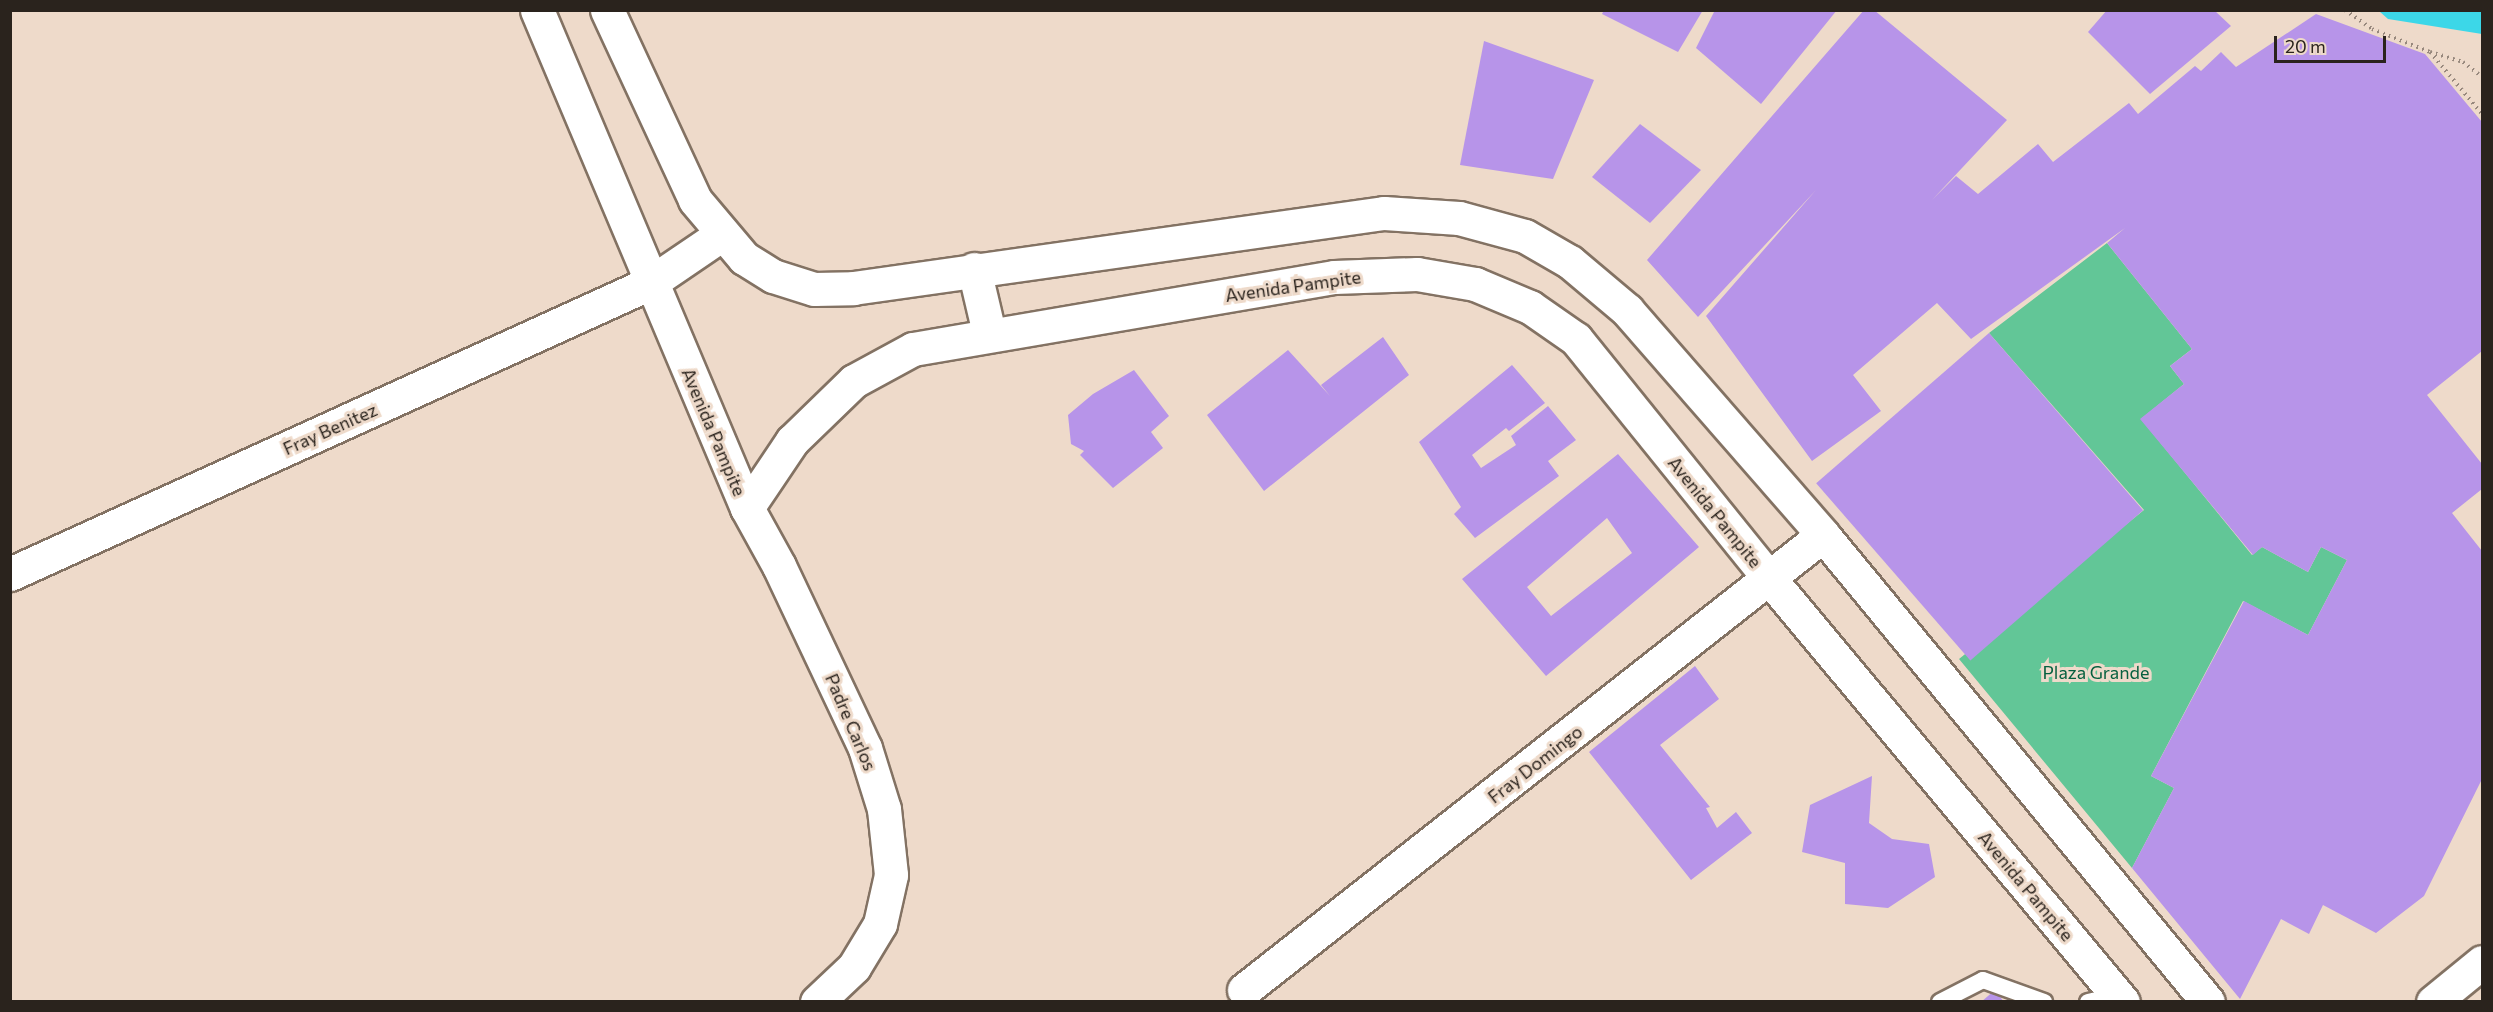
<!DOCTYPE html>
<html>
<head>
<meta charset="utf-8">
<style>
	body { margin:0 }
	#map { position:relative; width:2493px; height:1012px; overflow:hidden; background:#eedaca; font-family:Commissioner,sans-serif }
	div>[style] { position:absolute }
	.green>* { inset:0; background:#62c697 }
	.water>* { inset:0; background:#3cd7e8 }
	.building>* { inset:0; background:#b794e9; transform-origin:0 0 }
	.path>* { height:4px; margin-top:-2px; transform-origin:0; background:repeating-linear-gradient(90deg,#97887d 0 1.5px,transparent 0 6px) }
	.roads { filter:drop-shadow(2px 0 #837263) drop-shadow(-2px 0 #837263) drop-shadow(0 2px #837263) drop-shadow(0 -2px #837263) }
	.service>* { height:16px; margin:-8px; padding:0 8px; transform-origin:8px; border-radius:8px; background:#fff }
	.minor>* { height:33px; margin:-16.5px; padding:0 16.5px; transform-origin:16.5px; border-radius:16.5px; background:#fff }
	.tertiary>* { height:33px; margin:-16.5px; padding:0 16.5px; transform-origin:16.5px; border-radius:16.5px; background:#fff }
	span { translate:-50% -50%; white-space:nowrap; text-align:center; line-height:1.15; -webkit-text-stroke:6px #eedaca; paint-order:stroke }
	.street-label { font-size:18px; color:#2a231d }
	.park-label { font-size:18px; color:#06603f }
	.frame { position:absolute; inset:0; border:12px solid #2a231d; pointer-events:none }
	.scale { position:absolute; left:2274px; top:36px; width:112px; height:27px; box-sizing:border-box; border:3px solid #2a231d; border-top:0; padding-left:8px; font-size:18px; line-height:21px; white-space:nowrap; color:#2a231d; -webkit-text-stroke:4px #eedaca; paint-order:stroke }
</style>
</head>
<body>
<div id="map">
	<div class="green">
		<i style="clip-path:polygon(2107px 243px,2192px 349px,2170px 366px,2184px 384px,2141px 419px,2252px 555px,2262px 547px,2308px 572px,2321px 547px,2347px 560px,2308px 635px,2243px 601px,2151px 776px,2174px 788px,2132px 868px,1959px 659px,2144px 510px,1989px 333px)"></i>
	</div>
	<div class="water">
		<i style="clip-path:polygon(2379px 11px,2482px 11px,2482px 34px,2388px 19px)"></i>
	</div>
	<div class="building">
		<i style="clip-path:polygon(1604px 10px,1703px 10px,1678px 52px,1602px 14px)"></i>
		<i style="clip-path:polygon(1715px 10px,1837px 10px,1761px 104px,1696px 48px)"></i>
		<i style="clip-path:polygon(1864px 10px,1874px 10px,2007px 120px,1932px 200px,1956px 176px,1978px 194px,2038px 144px,2053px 162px,2129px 103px,2138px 114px,2195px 66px,2201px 71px,2221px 52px,2236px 67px,2316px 14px,2425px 54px,2482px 122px,2482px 351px,2427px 395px,2482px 464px,2482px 489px,2452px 513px,2482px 551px,2482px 779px,2424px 896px,2376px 933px,2323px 905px,2309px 934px,2281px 919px,2240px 999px,2132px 868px,2174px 788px,2151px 776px,2244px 601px,2308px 635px,2347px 560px,2321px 547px,2308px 572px,2262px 547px,2253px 555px,2140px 419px,2184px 384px,2170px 366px,2192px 349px,2107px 243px,2125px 228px,1971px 339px,1937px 303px,1853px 375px,1881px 411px,1812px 461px,1706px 316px,1816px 190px,1698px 317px,1647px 260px)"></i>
		<i style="clip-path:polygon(2107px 10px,2214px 10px,2231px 26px,2150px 94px,2088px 32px)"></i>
		<i style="clip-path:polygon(1484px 41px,1594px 80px,1553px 179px,1460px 165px)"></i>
		<i style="clip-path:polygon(1640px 124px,1701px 170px,1650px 223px,1592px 177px)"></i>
		<i style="left:1989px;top:333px;width:235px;height:229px;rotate:49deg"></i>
		<i style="clip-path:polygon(1383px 337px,1409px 375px,1264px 491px,1207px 415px,1288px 350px,1330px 396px,1321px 385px)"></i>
		<i style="clip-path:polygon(1512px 365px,1545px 403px,1509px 431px,1506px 428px,1472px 455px,1481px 468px,1516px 445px,1511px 436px,1548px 406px,1576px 440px,1548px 461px,1559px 476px,1475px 538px,1454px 514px,1461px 507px,1419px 442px)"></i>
		<i style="clip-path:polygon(1134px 370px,1169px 416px,1151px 432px,1163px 448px,1113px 488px,1080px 455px,1084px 451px,1071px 444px,1068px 415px,1093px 394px)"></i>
		<i style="clip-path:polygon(evenodd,1618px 454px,1699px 547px,1546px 676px,1462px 579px,1618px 454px,1607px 518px,1632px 553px,1551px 616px,1527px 587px,1607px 518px)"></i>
		<i style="clip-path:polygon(1695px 666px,1719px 699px,1660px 745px,1710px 807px,1706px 808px,1717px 828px,1736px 812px,1752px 833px,1691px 880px,1589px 752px)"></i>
		<i style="clip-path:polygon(1872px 776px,1869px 823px,1892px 839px,1929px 844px,1935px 877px,1888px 908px,1845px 904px,1845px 863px,1802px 852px,1810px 805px)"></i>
		<i style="clip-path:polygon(1995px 990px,2004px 1002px,1981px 1002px)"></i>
	</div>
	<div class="path">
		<i style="left:2345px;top:10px;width:33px;rotate:35deg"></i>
		<i style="left:2372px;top:29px;width:62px;rotate:21.6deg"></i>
		<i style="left:2430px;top:52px;width:81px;rotate:50deg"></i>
		<i style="left:2430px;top:52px;width:34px;rotate:17deg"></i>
		<i style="left:2463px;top:62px;width:24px;rotate:38deg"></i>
	</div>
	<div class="roads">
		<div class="service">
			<i style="left:1940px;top:1002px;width:48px;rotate:-27.1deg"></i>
			<i style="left:1983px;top:980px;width:65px;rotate:19.8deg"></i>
			<i style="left:2088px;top:1002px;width:31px;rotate:-13deg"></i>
		</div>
		<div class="minor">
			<i style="left:747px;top:508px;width:66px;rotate:61.1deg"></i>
			<i style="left:779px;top:566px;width:201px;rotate:64.7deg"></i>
			<i style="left:865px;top:748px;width:64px;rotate:72.7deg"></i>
			<i style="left:884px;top:809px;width:66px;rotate:83.9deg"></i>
			<i style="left:891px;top:875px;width:50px;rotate:102.7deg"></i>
			<i style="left:880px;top:924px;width:50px;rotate:121.2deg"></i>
			<i style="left:854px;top:967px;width:51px;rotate:136.6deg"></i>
			<i style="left:10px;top:574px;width:703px;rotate:-24.45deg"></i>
			<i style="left:1244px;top:990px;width:736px;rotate:-38.16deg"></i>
		</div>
		<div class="tertiary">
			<i style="left:537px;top:10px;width:540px;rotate:67.14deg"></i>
			<i style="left:607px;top:10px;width:209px;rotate:65.1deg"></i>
			<i style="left:695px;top:200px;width:76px;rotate:49.8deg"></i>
			<i style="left:744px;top:258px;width:34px;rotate:32deg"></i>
			<i style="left:773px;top:276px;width:43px;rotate:17.6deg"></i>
			<i style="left:814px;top:289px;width:39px;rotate:-1deg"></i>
			<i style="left:853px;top:288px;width:536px;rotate:-8.04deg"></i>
			<i style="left:1384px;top:213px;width:75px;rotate:3.8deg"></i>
			<i style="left:1459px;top:218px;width:68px;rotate:15.3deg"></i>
			<i style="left:1525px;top:236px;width:52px;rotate:30deg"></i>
			<i style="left:1570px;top:262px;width:75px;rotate:40.1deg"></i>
			<i style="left:1627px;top:310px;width:298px;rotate:48.9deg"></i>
			<i style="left:1823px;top:535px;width:605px;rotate:50.5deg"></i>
			<i style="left:974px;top:269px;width:66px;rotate:76.8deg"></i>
			<i style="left:650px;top:283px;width:87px;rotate:-34.2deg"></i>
			<i style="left:747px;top:508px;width:81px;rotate:-56.1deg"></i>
			<i style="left:792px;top:441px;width:86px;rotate:-44.1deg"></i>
			<i style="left:854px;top:381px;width:67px;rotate:-28.5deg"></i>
			<i style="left:913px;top:349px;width:427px;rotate:-9.7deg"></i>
			<i style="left:1334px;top:277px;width:83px;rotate:-2.1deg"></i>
			<i style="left:1417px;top:274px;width:59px;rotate:9.8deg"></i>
			<i style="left:1475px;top:284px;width:60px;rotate:22.7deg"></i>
			<i style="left:1530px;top:307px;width:56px;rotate:34.8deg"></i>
			<i style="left:1576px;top:339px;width:307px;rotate:51.1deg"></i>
			<i style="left:1769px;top:578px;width:552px;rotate:50.14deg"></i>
			<i style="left:2433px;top:1002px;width:63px;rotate:-39.2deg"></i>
		</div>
	</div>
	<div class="street-label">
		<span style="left:1293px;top:286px;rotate:-8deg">Avenida Pampite</span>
		<span style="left:330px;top:429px;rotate:-24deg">Fray Benitez</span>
		<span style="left:714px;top:432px;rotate:67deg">Avenida Pampite</span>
		<span style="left:1715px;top:512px;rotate:51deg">Avenida Pampite</span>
		<span style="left:851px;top:722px;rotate:67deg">Padre Carlos</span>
		<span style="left:1535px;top:764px;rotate:-38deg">Fray Domingo</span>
		<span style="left:2026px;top:886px;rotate:50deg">Avenida Pampite</span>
	</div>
	<div class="park-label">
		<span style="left:2096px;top:672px">Plaza Grande</span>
	</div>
	<div class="frame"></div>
	<div class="scale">20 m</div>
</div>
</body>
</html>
